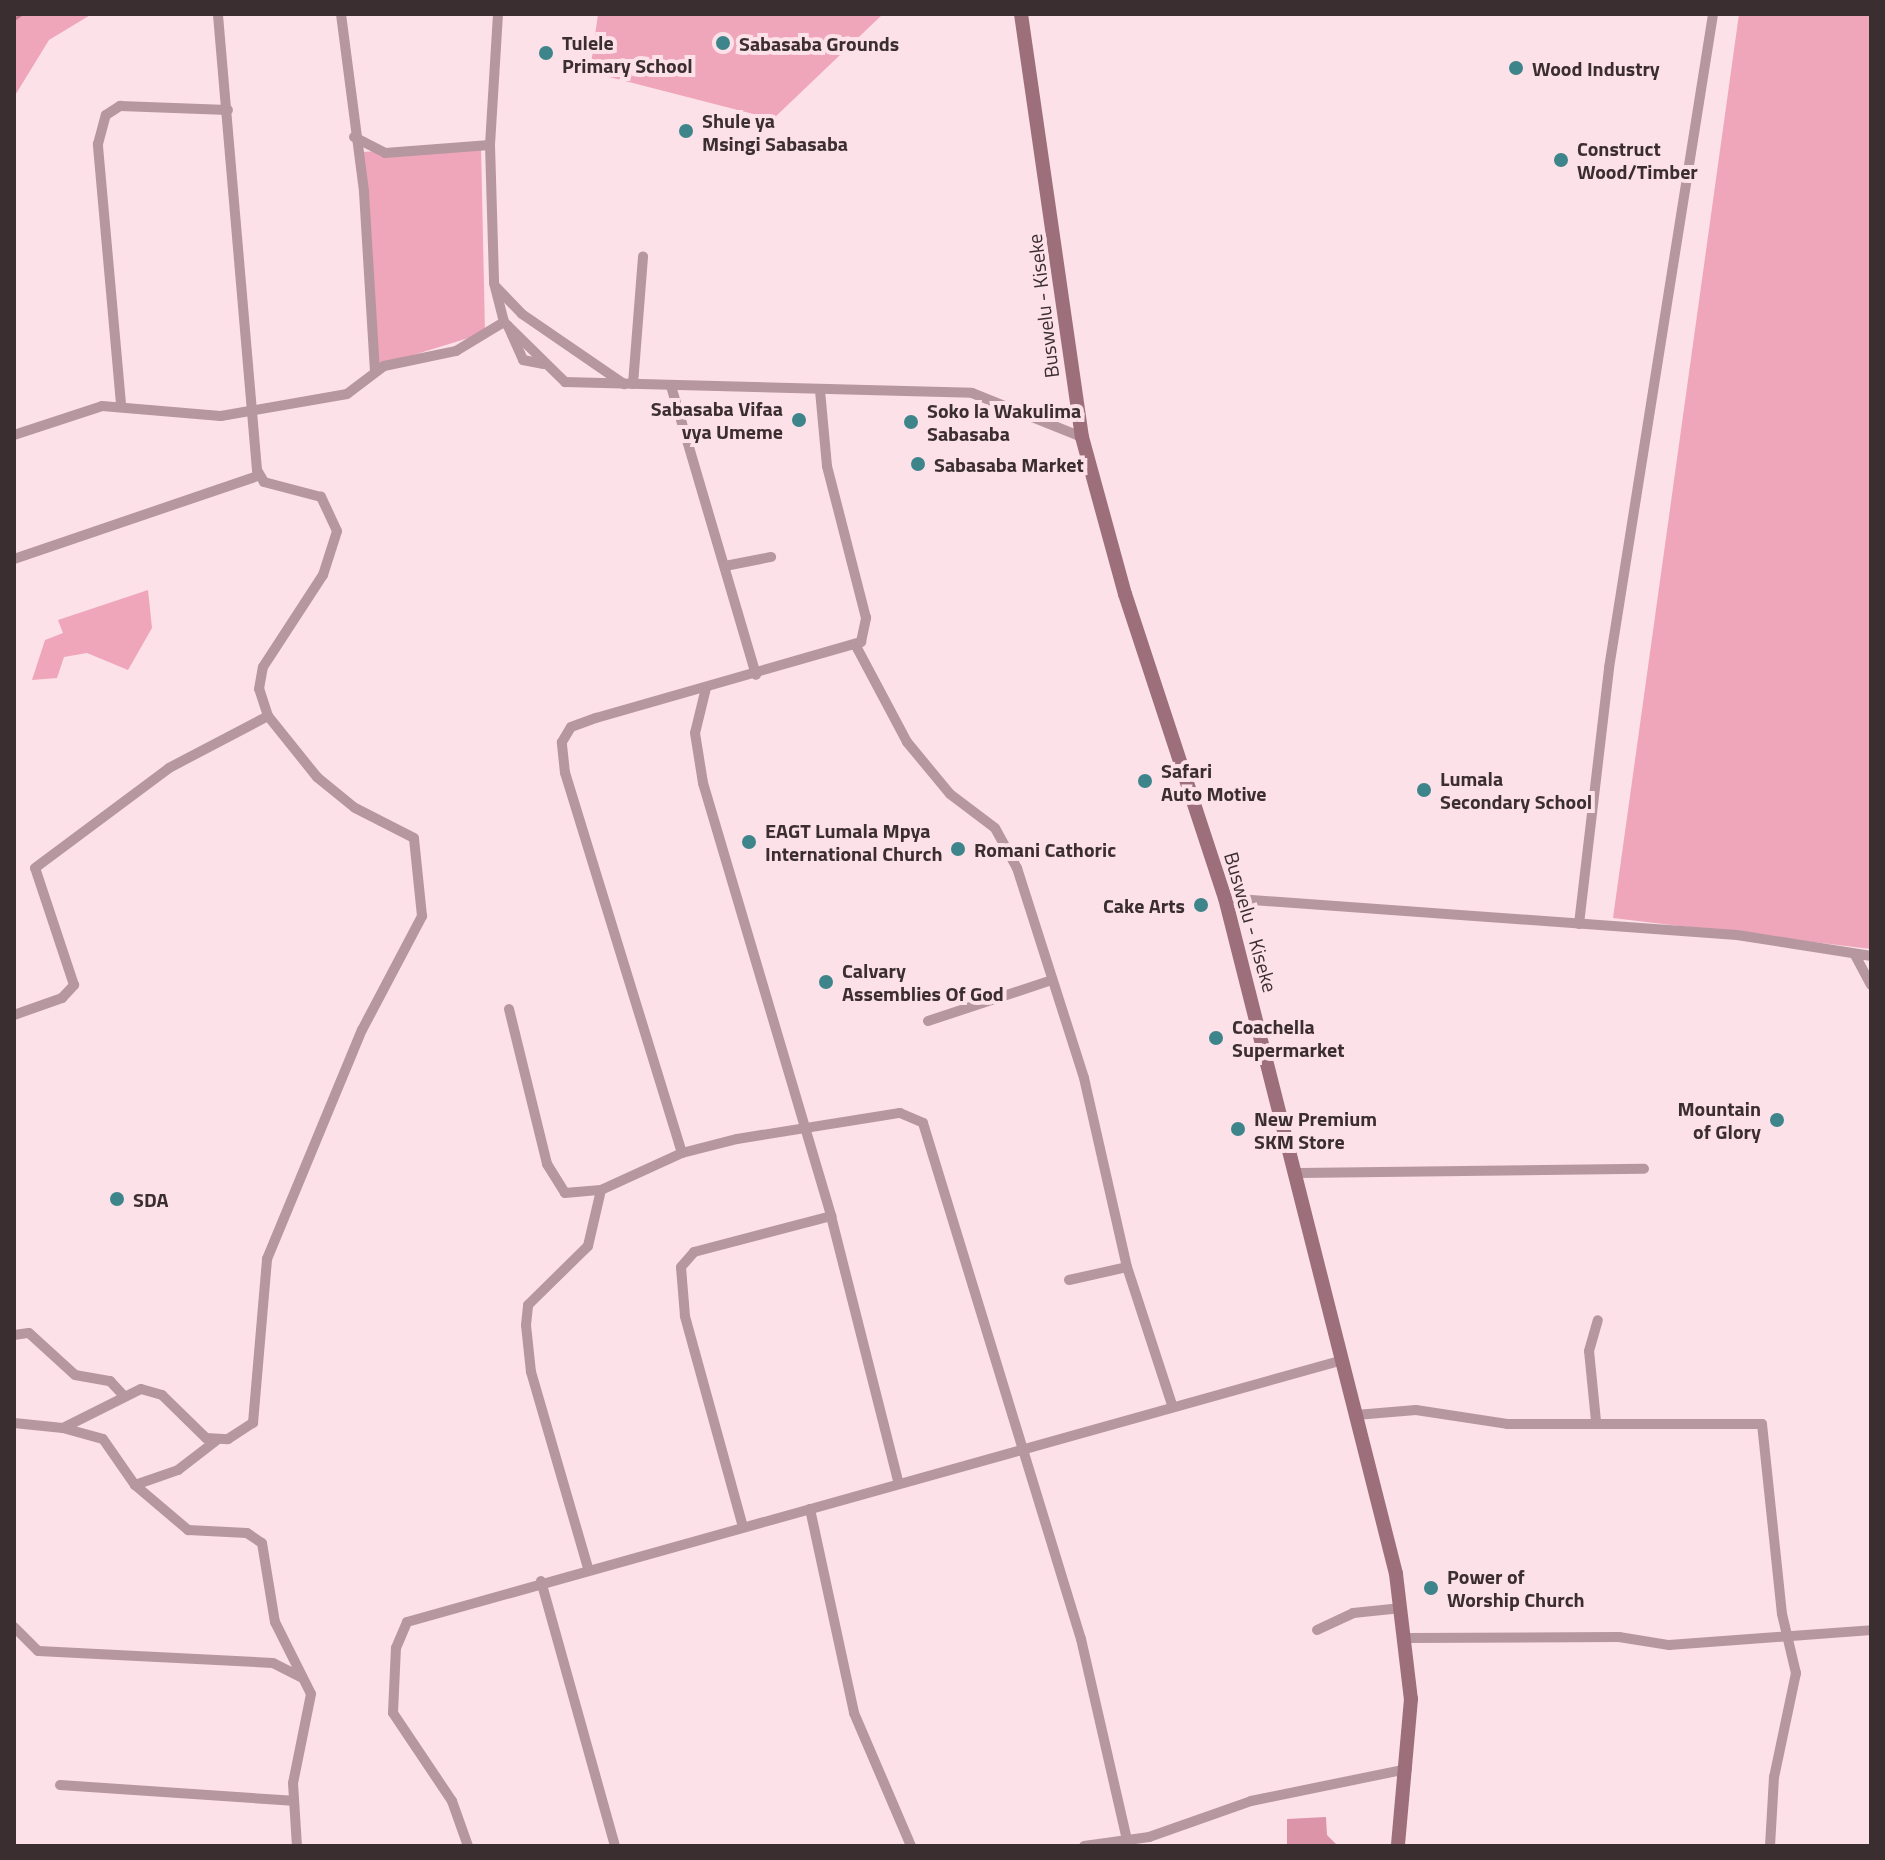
<!DOCTYPE html>
<html>
<head>
<meta charset="utf-8">
<style>
	body { margin:0 }
	#map { position:relative; width:1885px; height:1860px; overflow:hidden; background:#fde1e8; font-family:"Titillium Web",sans-serif }
	div>[style] { position:absolute }
	.green>* { inset:0; background:#efa6ba }
	.forest>* { inset:0; background:#dc94a8 }
	.stream>* { height:3px; margin:-1.5px; padding:0 1.5px; transform-origin:1.5px; border-radius:1.5px; background:#c27c8f }
	.street>* { height:10px; margin:-5px; padding:0 5px; transform-origin:5px; border-radius:5px; background:#b7979f }
	.secondary>* { height:14px; margin:-7px; padding:0 7px; transform-origin:7px; border-radius:7px; background:#9d6f7b }
	.dots>* { width:22px; height:22px; translate:-50% -50%; box-sizing:border-box; border:4px solid #fde1e8; border-radius:50% }
	span { translate:-50% -50%; white-space:nowrap; text-align:center; line-height:1.15; -webkit-text-stroke:8px #fde1e8; paint-order:stroke }
	.poi-label { font-size:20px; color:#3b2e31; font-weight:700 }
	.left { translate:0 -50%; text-align:left }
	.right { translate:-100% -50%; text-align:right }
	.street-label { font-size:20px; color:#3b2e31 }
	.frame { position:absolute; inset:0; border:16px solid #3b2e31; pointer-events:none }
</style>
</head>
<body>
<div id="map">
	<div class="green">
		<i style="clip-path:polygon(92px 14px,49px 40px,14px 97px,14px 15px)"></i>
		<i style="clip-path:polygon(598px 14px,883px 14px,773px 119px,590px 72px)"></i>
		<i style="clip-path:polygon(1739px 14px,1871px 14px,1871px 949px,1613px 918px)"></i>
		<i style="clip-path:polygon(481px 145px,485px 333px,374px 367px,362px 152px)"></i>
		<i style="clip-path:polygon(148px 590px,152px 628px,128px 670px,87px 653px,64px 657px,57px 678px,32px 680px,45px 640px,63px 633px,58px 620px)"></i>
	</div>
	<div class="forest">
		<i style="clip-path:polygon(1326px 1817px,1327px 1835px,1338px 1846px,1287px 1846px,1287px 1819px)"></i>
	</div>
	<div class="stream">
		<i style="left:14px;top:19px;width:9px;rotate:-36deg"></i>
	</div>
	<div class="street">
		<i style="left:341px;top:14px;width:179px;rotate:82.6deg"></i>
		<i style="left:364px;top:192px;width:178px;rotate:86.5deg"></i>
		<i style="left:498px;top:14px;width:131px;rotate:93.5deg"></i>
		<i style="left:490px;top:145px;width:138px;rotate:88.3deg"></i>
		<i style="left:494px;top:283px;width:40px;rotate:75.6deg"></i>
		<i style="left:504px;top:322px;width:86px;rotate:44.5deg"></i>
		<i style="left:565px;top:382px;width:407px;rotate:1.5deg"></i>
		<i style="left:972px;top:393px;width:118px;rotate:21.8deg"></i>
		<i style="left:354px;top:137px;width:35px;rotate:27deg"></i>
		<i style="left:385px;top:153px;width:105px;rotate:-4.4deg"></i>
		<i style="left:496px;top:287px;width:37px;rotate:46deg"></i>
		<i style="left:522px;top:314px;width:124px;rotate:34.5deg"></i>
		<i style="left:508px;top:326px;width:37px;rotate:66deg"></i>
		<i style="left:523px;top:360px;width:21px;rotate:11deg"></i>
		<i style="left:633px;top:384px;width:128px;rotate:-85.5deg"></i>
		<i style="left:671px;top:386px;width:301px;rotate:73.6deg"></i>
		<i style="left:121px;top:404px;width:261px;rotate:-95.1deg"></i>
		<i style="left:98px;top:144px;width:30px;rotate:-75deg"></i>
		<i style="left:106px;top:115px;width:17px;rotate:-33deg"></i>
		<i style="left:120px;top:106px;width:108px;rotate:2.1deg"></i>
		<i style="left:14px;top:435px;width:93px;rotate:-18.2deg"></i>
		<i style="left:102px;top:406px;width:119px;rotate:4.8deg"></i>
		<i style="left:221px;top:416px;width:128px;rotate:-9.9deg"></i>
		<i style="left:347px;top:394px;width:46px;rotate:-37.1deg"></i>
		<i style="left:384px;top:366px;width:74px;rotate:-11.8deg"></i>
		<i style="left:456px;top:351px;width:56px;rotate:-31.1deg"></i>
		<i style="left:14px;top:559px;width:258px;rotate:-18.8deg"></i>
		<i style="left:725px;top:566px;width:47px;rotate:-11.1deg"></i>
		<i style="left:856px;top:646px;width:109px;rotate:62deg"></i>
		<i style="left:907px;top:742px;width:67px;rotate:50.4deg"></i>
		<i style="left:950px;top:794px;width:56px;rotate:37.1deg"></i>
		<i style="left:995px;top:828px;width:46px;rotate:61.2deg"></i>
		<i style="left:1017px;top:868px;width:220px;rotate:72.3deg"></i>
		<i style="left:1084px;top:1078px;width:194px;rotate:77.2deg"></i>
		<i style="left:1127px;top:1267px;width:145px;rotate:71.9deg"></i>
		<i style="left:706px;top:688px;width:46px;rotate:103.7deg"></i>
		<i style="left:695px;top:733px;width:51px;rotate:80.9deg"></i>
		<i style="left:703px;top:783px;width:452px;rotate:73.5deg"></i>
		<i style="left:831px;top:1216px;width:276px;rotate:75.8deg"></i>
		<i style="left:1011px;top:854px;width:42px;rotate:-9.7deg"></i>
		<i style="left:1052px;top:847px;width:28px;rotate:15deg"></i>
		<i style="left:1225px;top:898px;width:513px;rotate:4.13deg"></i>
		<i style="left:1737px;top:935px;width:136px;rotate:8.9deg"></i>
		<i style="left:1579px;top:924px;width:258px;rotate:-83.3deg"></i>
		<i style="left:1609px;top:668px;width:662px;rotate:-80.96deg"></i>
		<i style="left:1855px;top:955px;width:34px;rotate:62deg"></i>
		<i style="left:509px;top:1009px;width:160px;rotate:76.2deg"></i>
		<i style="left:547px;top:1164px;width:34px;rotate:58deg"></i>
		<i style="left:565px;top:1193px;width:36px;rotate:-5deg"></i>
		<i style="left:601px;top:1190px;width:89px;rotate:-24.6deg"></i>
		<i style="left:682px;top:1153px;width:57px;rotate:-14.3deg"></i>
		<i style="left:737px;top:1139px;width:165px;rotate:-9.1deg"></i>
		<i style="left:900px;top:1113px;width:25px;rotate:23deg"></i>
		<i style="left:923px;top:1123px;width:540px;rotate:72.98deg"></i>
		<i style="left:1081px;top:1639px;width:206px;rotate:77.1deg"></i>
		<i style="left:14px;top:1015px;width:51px;rotate:-19.5deg"></i>
		<i style="left:62px;top:998px;width:18px;rotate:-47deg"></i>
		<i style="left:74px;top:985px;width:123px;rotate:-108.4deg"></i>
		<i style="left:35px;top:868px;width:167px;rotate:-36.7deg"></i>
		<i style="left:169px;top:768px;width:112px;rotate:-27.7deg"></i>
		<i style="left:928px;top:1021px;width:127px;rotate:-18.3deg"></i>
		<i style="left:682px;top:1153px;width:398px;rotate:-107.1deg"></i>
		<i style="left:565px;top:773px;width:31px;rotate:-96deg"></i>
		<i style="left:562px;top:742px;width:17px;rotate:-59deg"></i>
		<i style="left:571px;top:727px;width:27px;rotate:-20deg"></i>
		<i style="left:596px;top:718px;width:276px;rotate:-16deg"></i>
		<i style="left:861px;top:642px;width:25px;rotate:-78deg"></i>
		<i style="left:866px;top:618px;width:157px;rotate:-104.4deg"></i>
		<i style="left:827px;top:466px;width:75px;rotate:-95.3deg"></i>
		<i style="left:1299px;top:1173px;width:345px;rotate:-0.7deg"></i>
		<i style="left:1069px;top:1280px;width:59px;rotate:-12.6deg"></i>
		<i style="left:14px;top:1335px;width:15px;rotate:-8deg"></i>
		<i style="left:29px;top:1333px;width:62px;rotate:42.4deg"></i>
		<i style="left:75px;top:1375px;width:36px;rotate:10deg"></i>
		<i style="left:110px;top:1381px;width:18px;rotate:47deg"></i>
		<i style="left:1356px;top:1415px;width:60px;rotate:-4.8deg"></i>
		<i style="left:1416px;top:1410px;width:92px;rotate:8.7deg"></i>
		<i style="left:1507px;top:1424px;width:255px"></i>
		<i style="left:1762px;top:1424px;width:191px;rotate:84deg"></i>
		<i style="left:1782px;top:1614px;width:61px;rotate:76.7deg"></i>
		<i style="left:1796px;top:1673px;width:106px;rotate:101.9deg"></i>
		<i style="left:1774px;top:1777px;width:69px;rotate:93.3deg"></i>
		<i style="left:1596px;top:1421px;width:70px;rotate:-95.7deg"></i>
		<i style="left:1589px;top:1351px;width:32px;rotate:-74deg"></i>
		<i style="left:14px;top:1423px;width:49px;rotate:5.8deg"></i>
		<i style="left:63px;top:1428px;width:87px;rotate:-26.6deg"></i>
		<i style="left:141px;top:1389px;width:22px;rotate:16deg"></i>
		<i style="left:162px;top:1395px;width:62px;rotate:44.3deg"></i>
		<i style="left:206px;top:1438px;width:22px;rotate:3deg"></i>
		<i style="left:228px;top:1439px;width:30px;rotate:-33deg"></i>
		<i style="left:253px;top:1423px;width:165px;rotate:-85.1deg"></i>
		<i style="left:267px;top:1259px;width:248px;rotate:-67.5deg"></i>
		<i style="left:362px;top:1030px;width:129px;rotate:-62.2deg"></i>
		<i style="left:422px;top:916px;width:78px;rotate:-95.9deg"></i>
		<i style="left:414px;top:838px;width:66px;rotate:-153deg"></i>
		<i style="left:355px;top:808px;width:49px;rotate:-140.8deg"></i>
		<i style="left:317px;top:777px;width:78px;rotate:-128.8deg"></i>
		<i style="left:268px;top:716px;width:28px;rotate:-108deg"></i>
		<i style="left:259px;top:689px;width:22px;rotate:-80deg"></i>
		<i style="left:263px;top:667px;width:110px;rotate:-56.9deg"></i>
		<i style="left:323px;top:575px;width:46px;rotate:-72.3deg"></i>
		<i style="left:337px;top:531px;width:38px;rotate:-115deg"></i>
		<i style="left:321px;top:497px;width:59px;rotate:-165.3deg"></i>
		<i style="left:264px;top:482px;width:14px;rotate:-120deg"></i>
		<i style="left:257px;top:470px;width:458px;rotate:-94.9deg"></i>
		<i style="left:63px;top:1428px;width:41px;rotate:15.4deg"></i>
		<i style="left:103px;top:1439px;width:56px;rotate:55.2deg"></i>
		<i style="left:135px;top:1485px;width:70px;rotate:40.3deg"></i>
		<i style="left:188px;top:1530px;width:59px;rotate:2.9deg"></i>
		<i style="left:247px;top:1533px;width:18px;rotate:34deg"></i>
		<i style="left:262px;top:1543px;width:80px;rotate:80.7deg"></i>
		<i style="left:275px;top:1622px;width:80px;rotate:63.4deg"></i>
		<i style="left:311px;top:1694px;width:91px;rotate:101.4deg"></i>
		<i style="left:293px;top:1783px;width:63px;rotate:86.4deg"></i>
		<i style="left:135px;top:1485px;width:46px;rotate:-19.2deg"></i>
		<i style="left:178px;top:1470px;width:49px;rotate:-37.6deg"></i>
		<i style="left:810px;top:1509px;width:209px;rotate:77.8deg"></i>
		<i style="left:854px;top:1713px;width:145px;rotate:66.8deg"></i>
		<i style="left:743px;top:1527px;width:219px;rotate:-105.4deg"></i>
		<i style="left:685px;top:1316px;width:49px;rotate:-94.7deg"></i>
		<i style="left:681px;top:1267px;width:20px;rotate:-49deg"></i>
		<i style="left:694px;top:1252px;width:142px;rotate:-14.7deg"></i>
		<i style="left:588px;top:1568px;width:204px;rotate:-106.2deg"></i>
		<i style="left:531px;top:1372px;width:47px;rotate:-96.1deg"></i>
		<i style="left:526px;top:1325px;width:20px;rotate:-84deg"></i>
		<i style="left:528px;top:1305px;width:84px;rotate:-44.5deg"></i>
		<i style="left:588px;top:1246px;width:57px;rotate:-76.9deg"></i>
		<i style="left:541px;top:1581px;width:275px;rotate:74.4deg"></i>
		<i style="left:14px;top:1627px;width:34px;rotate:45deg"></i>
		<i style="left:38px;top:1651px;width:235px;rotate:2.9deg"></i>
		<i style="left:273px;top:1663px;width:31px;rotate:27deg"></i>
		<i style="left:1317px;top:1630px;width:40px;rotate:-25deg"></i>
		<i style="left:1353px;top:1613px;width:49px;rotate:-5.8deg"></i>
		<i style="left:1407px;top:1638px;width:212px;rotate:-0.3deg"></i>
		<i style="left:1619px;top:1637px;width:51px;rotate:9.1deg"></i>
		<i style="left:1669px;top:1645px;width:203px;rotate:-4.2deg"></i>
		<i style="left:60px;top:1785px;width:233px;rotate:3.9deg"></i>
		<i style="left:468px;top:1846px;width:48px;rotate:-109.6deg"></i>
		<i style="left:452px;top:1801px;width:106px;rotate:-123.8deg"></i>
		<i style="left:393px;top:1713px;width:65px;rotate:-87.4deg"></i>
		<i style="left:396px;top:1648px;width:28px;rotate:-67deg"></i>
		<i style="left:407px;top:1622px;width:972px;rotate:-15.64deg"></i>
		<i style="left:1084px;top:1846px;width:66px;rotate:-7.9deg"></i>
		<i style="left:1149px;top:1837px;width:108px;rotate:-19.4deg"></i>
		<i style="left:1251px;top:1801px;width:159px;rotate:-11.6deg"></i>
	</div>
	<div class="secondary">
		<i style="left:1021px;top:14px;width:427px;rotate:81.8deg"></i>
		<i style="left:1082px;top:437px;width:163px;rotate:74.7deg"></i>
		<i style="left:1125px;top:594px;width:320px;rotate:71.8deg"></i>
		<i style="left:1225px;top:898px;width:697px;rotate:75.8deg"></i>
		<i style="left:1396px;top:1574px;width:126px;rotate:83.2deg"></i>
		<i style="left:1411px;top:1699px;width:148px;rotate:95.1deg"></i>
	</div>
	<div class="dots">
		<i style="left:723px;top:43px;background:#3d858a"></i>
		<i style="left:546px;top:53px;background:#3d858a"></i>
		<i style="left:1516px;top:68px;background:#3d858a"></i>
		<i style="left:686px;top:131px;background:#3d858a"></i>
		<i style="left:1561px;top:160px;background:#3d858a"></i>
		<i style="left:799px;top:420px;background:#3d858a"></i>
		<i style="left:911px;top:422px;background:#3d858a"></i>
		<i style="left:918px;top:464px;background:#3d858a"></i>
		<i style="left:1145px;top:781px;background:#3d858a"></i>
		<i style="left:1424px;top:790px;background:#3d858a"></i>
		<i style="left:749px;top:842px;background:#3d858a"></i>
		<i style="left:958px;top:849px;background:#3d858a"></i>
		<i style="left:1201px;top:905px;background:#3d858a"></i>
		<i style="left:826px;top:982px;background:#3d858a"></i>
		<i style="left:1216px;top:1038px;background:#3d858a"></i>
		<i style="left:1777px;top:1120px;background:#3d858a"></i>
		<i style="left:1238px;top:1129px;background:#3d858a"></i>
		<i style="left:117px;top:1199px;background:#3d858a"></i>
		<i style="left:1431px;top:1588px;background:#3d858a"></i>
	</div>
	<div class="poi-label">
		<span class="left" style="left:562px;top:54px">Tulele<br>Primary School</span>
		<span class="left" style="left:739px;top:43px">Sabasaba Grounds</span>
		<span class="left" style="left:1532px;top:68px">Wood Industry</span>
		<span class="left" style="left:702px;top:132px">Shule ya<br>Msingi Sabasaba</span>
		<span class="left" style="left:1577px;top:160px">Construct<br>Wood/Timber</span>
		<span class="right" style="left:783px;top:420px">Sabasaba Vifaa<br>vya Umeme</span>
		<span class="left" style="left:927px;top:422px">Soko la Wakulima<br>Sabasaba</span>
		<span class="left" style="left:934px;top:464px">Sabasaba Market</span>
		<span class="left" style="left:1161px;top:782px">Safari<br>Auto Motive</span>
		<span class="left" style="left:1440px;top:790px">Lumala<br>Secondary School</span>
		<span class="left" style="left:765px;top:842px">EAGT Lumala Mpya<br>International Church</span>
		<span class="left" style="left:974px;top:849px">Romani Cathoric</span>
		<span class="right" style="left:1185px;top:905px">Cake Arts</span>
		<span class="left" style="left:842px;top:982px">Calvary<br>Assemblies Of God</span>
		<span class="left" style="left:1232px;top:1038px">Coachella<br>Supermarket</span>
		<span class="right" style="left:1761px;top:1120px">Mountain<br>of Glory</span>
		<span class="left" style="left:1254px;top:1130px">New Premium<br>SKM Store</span>
		<span class="left" style="left:133px;top:1199px">SDA</span>
		<span class="left" style="left:1447px;top:1588px">Power of<br>Worship Church</span>
	</div>
	<div class="street-label">
		<span style="left:1043px;top:306px;rotate:-97deg">Buswelu - Kiseke</span>
		<span style="left:1251px;top:922px;rotate:74deg">Buswelu - Kiseke</span>
	</div>
	<div class="frame"></div>
</div>
</body>
</html>
